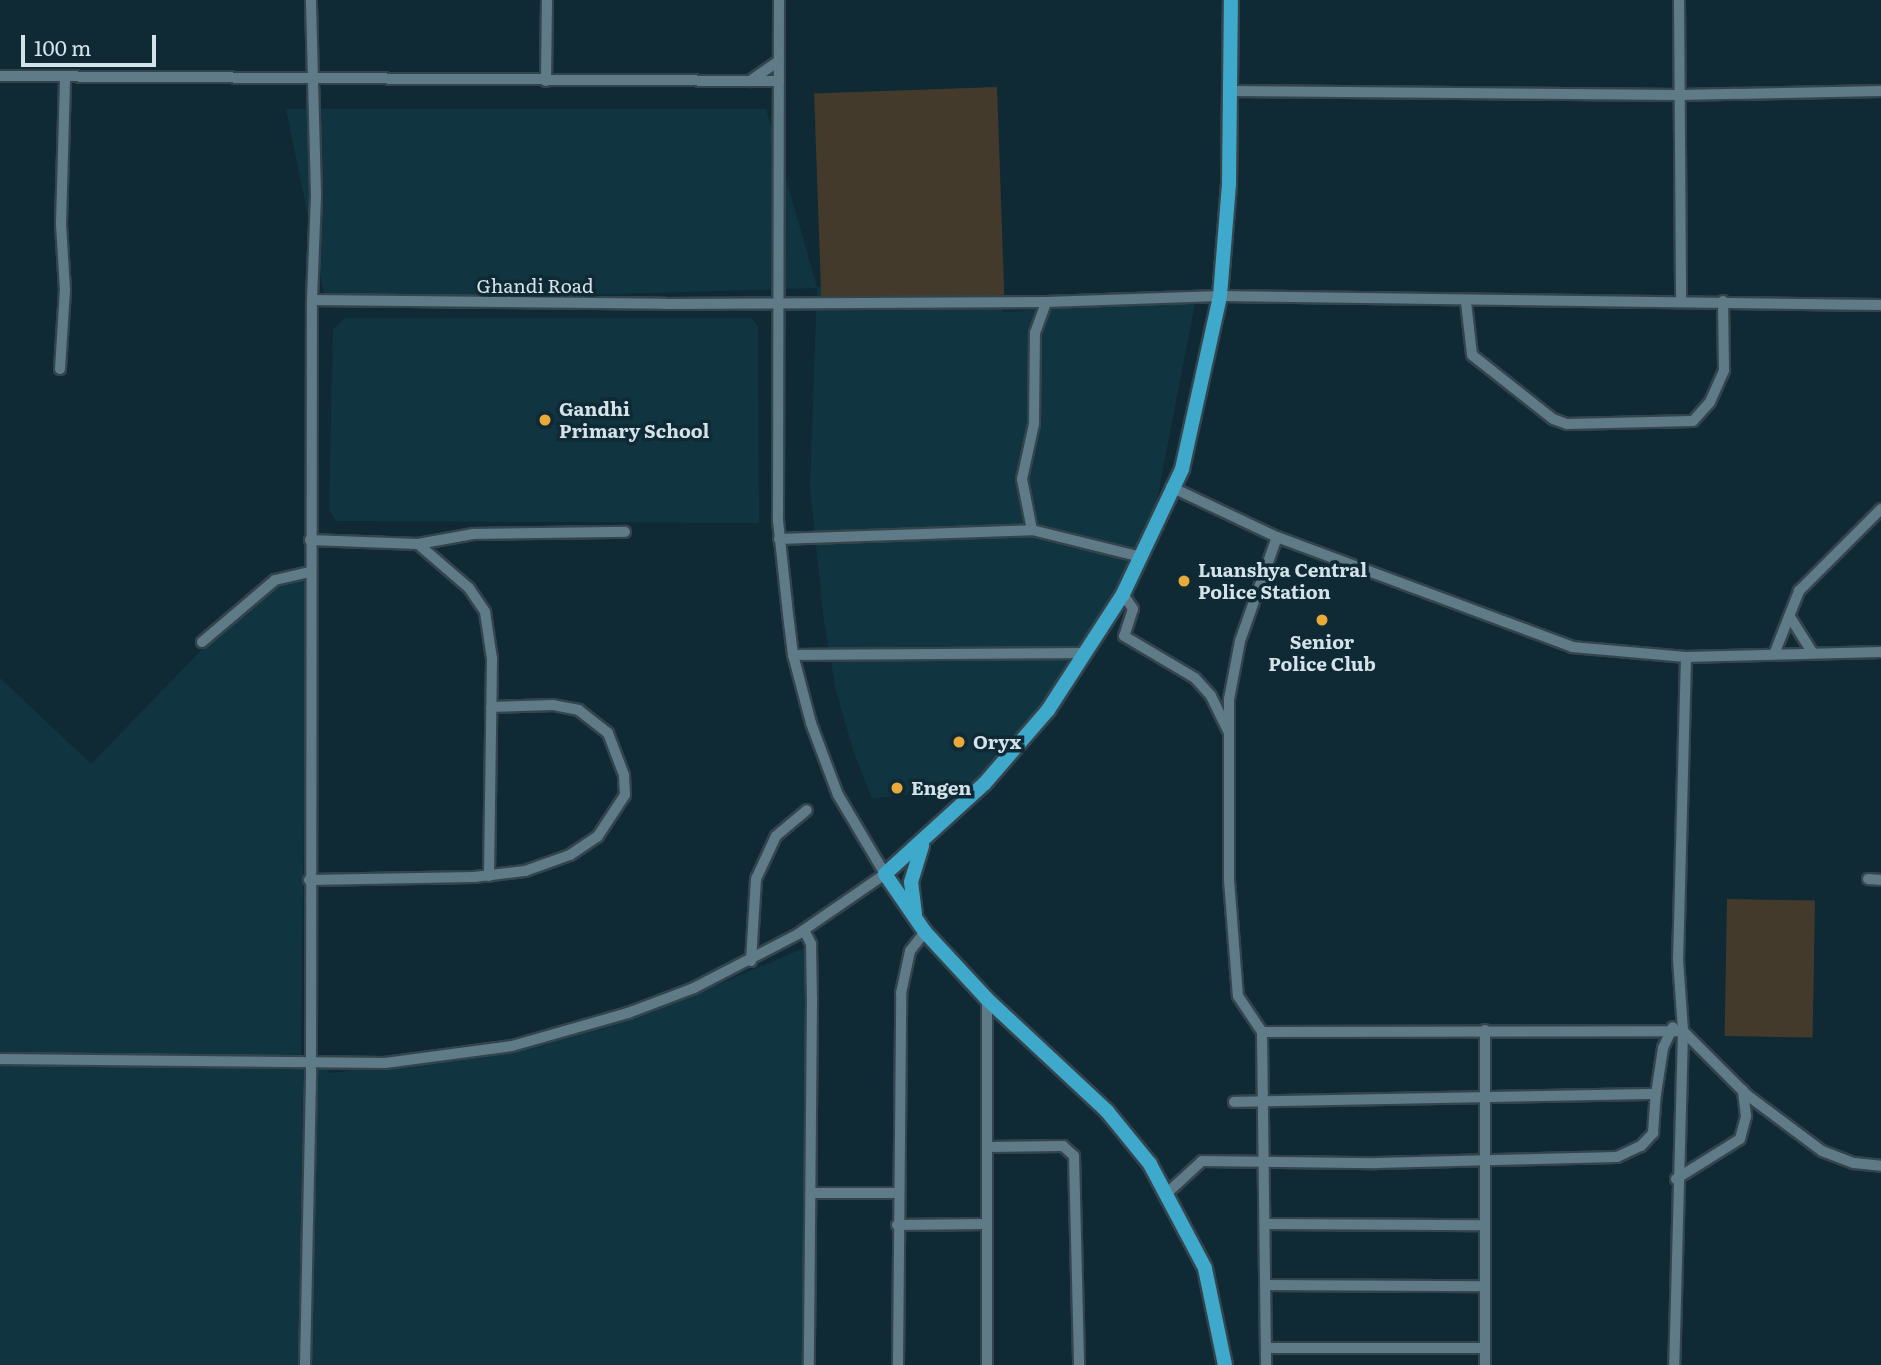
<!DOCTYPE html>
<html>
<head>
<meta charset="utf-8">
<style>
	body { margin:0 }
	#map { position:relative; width:1881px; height:1365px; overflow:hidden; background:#0f2a34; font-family:Literata,serif }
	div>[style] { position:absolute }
	.built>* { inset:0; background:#103541 }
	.green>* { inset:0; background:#443a2b; transform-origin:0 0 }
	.roads { filter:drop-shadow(2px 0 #33444d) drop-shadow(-2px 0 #33444d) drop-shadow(0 2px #33444d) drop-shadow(0 -2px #33444d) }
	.minor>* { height:10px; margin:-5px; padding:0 5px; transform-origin:5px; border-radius:5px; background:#5f7b87 }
	.major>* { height:14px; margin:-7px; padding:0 7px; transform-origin:7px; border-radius:7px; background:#3ea9cb }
	.dots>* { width:19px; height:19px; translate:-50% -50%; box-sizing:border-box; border:4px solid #0f2a34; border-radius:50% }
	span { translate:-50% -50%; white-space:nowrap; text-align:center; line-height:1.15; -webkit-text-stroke:7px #0f2a34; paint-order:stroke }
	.street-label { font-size:19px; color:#d4e3ea }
	.poi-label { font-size:19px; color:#d4e3ea; font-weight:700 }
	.left { translate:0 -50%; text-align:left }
	.scale { position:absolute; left:21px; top:35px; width:135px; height:32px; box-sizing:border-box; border:4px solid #d4e3ea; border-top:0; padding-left:9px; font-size:21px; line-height:24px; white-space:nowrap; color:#d4e3ea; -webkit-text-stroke:5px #0f2a34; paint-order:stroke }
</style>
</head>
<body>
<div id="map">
	<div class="built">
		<i style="clip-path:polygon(286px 109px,766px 109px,817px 287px,1004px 295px,1003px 312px,1196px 298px,1147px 552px,1063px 685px,979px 786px,872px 799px,853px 750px,836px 690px,824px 621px,810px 488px,817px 288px,326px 303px)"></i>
		<i style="clip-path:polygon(345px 318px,751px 318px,758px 326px,759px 523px,336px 521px,329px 510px,333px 330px)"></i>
		<i style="clip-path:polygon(307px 565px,301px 1056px,331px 1073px,542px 1046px,717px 985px,809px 946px,809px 1365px,0 1365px,0 678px,91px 764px,247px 603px)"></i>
	</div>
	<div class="green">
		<i style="left:997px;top:87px;width:208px;height:183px;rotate:88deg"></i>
		<i style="left:1727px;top:899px;width:88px;height:137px;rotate:1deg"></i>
	</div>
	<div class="roads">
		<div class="minor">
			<i style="left:1679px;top:0;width:300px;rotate:89.6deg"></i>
			<i style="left:0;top:76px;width:779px;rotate:0.37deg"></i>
			<i style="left:546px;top:81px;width:81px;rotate:-89.3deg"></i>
			<i style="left:750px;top:81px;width:35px;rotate:-35deg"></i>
			<i style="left:1232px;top:91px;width:447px;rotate:0.5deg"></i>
			<i style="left:1679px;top:95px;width:202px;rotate:-1.1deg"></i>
			<i style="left:312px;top:300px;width:353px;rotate:0.6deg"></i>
			<i style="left:665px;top:304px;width:381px;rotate:-0.3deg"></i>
			<i style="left:1046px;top:302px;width:174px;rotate:-2deg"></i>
			<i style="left:1220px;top:296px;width:661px;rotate:0.78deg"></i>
			<i style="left:1466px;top:302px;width:53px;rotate:83.5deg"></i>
			<i style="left:1472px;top:355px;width:103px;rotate:38.3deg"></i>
			<i style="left:1553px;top:419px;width:15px;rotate:20deg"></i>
			<i style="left:1567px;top:424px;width:126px;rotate:-1.4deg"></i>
			<i style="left:1693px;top:421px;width:25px;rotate:-48deg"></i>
			<i style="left:1710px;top:402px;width:35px;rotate:-66deg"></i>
			<i style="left:1724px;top:370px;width:69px;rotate:-90.8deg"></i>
			<i style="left:60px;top:369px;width:79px;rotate:-86.4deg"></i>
			<i style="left:65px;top:290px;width:66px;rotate:-93.5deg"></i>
			<i style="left:61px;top:224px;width:147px;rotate:-88.4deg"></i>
			<i style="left:1171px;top:487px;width:117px;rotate:25.3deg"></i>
			<i style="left:1277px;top:537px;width:315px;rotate:20.4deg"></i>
			<i style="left:1572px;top:647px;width:114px;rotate:5deg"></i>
			<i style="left:1686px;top:657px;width:195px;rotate:-1.5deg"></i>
			<i style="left:1032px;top:530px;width:52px;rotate:-101.1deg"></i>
			<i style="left:1022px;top:479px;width:56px;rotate:-77.7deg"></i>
			<i style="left:1034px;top:424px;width:91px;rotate:-89.4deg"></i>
			<i style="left:1035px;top:333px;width:33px;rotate:-70deg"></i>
			<i style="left:1277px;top:537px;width:110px;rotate:109.6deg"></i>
			<i style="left:1240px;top:641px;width:59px;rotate:100.7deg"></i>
			<i style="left:1229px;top:699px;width:181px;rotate:90deg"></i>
			<i style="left:1229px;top:880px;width:116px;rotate:85.6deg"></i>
			<i style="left:1238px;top:996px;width:43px;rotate:56.3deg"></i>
			<i style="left:1262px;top:1032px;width:421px;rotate:-0.1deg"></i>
			<i style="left:1683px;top:1031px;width:334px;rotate:91.5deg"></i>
			<i style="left:779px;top:539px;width:253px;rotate:-2deg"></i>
			<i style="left:1032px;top:530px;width:112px;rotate:13.9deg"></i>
			<i style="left:310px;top:540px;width:108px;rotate:2.1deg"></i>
			<i style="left:418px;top:544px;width:67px;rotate:40.8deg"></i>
			<i style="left:469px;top:588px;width:29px;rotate:56deg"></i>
			<i style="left:485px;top:612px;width:48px;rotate:81.5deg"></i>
			<i style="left:492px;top:659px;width:217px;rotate:90.8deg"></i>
			<i style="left:418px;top:544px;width:56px;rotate:-10.3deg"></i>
			<i style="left:473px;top:534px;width:152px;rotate:-0.8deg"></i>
			<i style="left:1123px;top:594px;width:18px;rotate:56deg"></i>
			<i style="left:1133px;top:609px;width:28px;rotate:108deg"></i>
			<i style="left:1124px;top:636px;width:82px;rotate:30.6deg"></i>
			<i style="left:1195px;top:678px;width:24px;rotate:48deg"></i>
			<i style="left:1211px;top:696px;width:39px;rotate:64deg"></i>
			<i style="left:1790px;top:617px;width:41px;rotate:57.8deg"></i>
			<i style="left:202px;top:642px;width:96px;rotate:-40.3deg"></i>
			<i style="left:275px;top:580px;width:36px;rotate:-13deg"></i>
			<i style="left:1775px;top:652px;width:66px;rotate:-68.5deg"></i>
			<i style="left:1799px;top:591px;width:116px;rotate:-45deg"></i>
			<i style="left:793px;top:655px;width:293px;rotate:-0.4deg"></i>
			<i style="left:1686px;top:657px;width:302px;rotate:91.5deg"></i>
			<i style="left:1678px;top:959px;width:72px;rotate:86deg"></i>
			<i style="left:1683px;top:1031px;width:91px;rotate:45deg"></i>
			<i style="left:1747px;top:1095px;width:94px;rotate:36.7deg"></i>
			<i style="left:1822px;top:1151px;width:34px;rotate:21deg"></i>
			<i style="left:1854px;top:1163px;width:27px;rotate:6deg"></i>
			<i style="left:1868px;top:879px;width:13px;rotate:4deg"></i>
			<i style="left:309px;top:880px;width:165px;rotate:-1deg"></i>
			<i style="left:474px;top:877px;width:51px;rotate:-6.7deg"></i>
			<i style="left:525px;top:871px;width:48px;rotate:-19.6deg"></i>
			<i style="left:570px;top:855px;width:34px;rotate:-34deg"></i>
			<i style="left:598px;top:836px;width:49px;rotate:-56.6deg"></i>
			<i style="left:625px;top:795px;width:20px;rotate:-93deg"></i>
			<i style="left:624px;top:775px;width:45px;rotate:-110.9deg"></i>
			<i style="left:608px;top:733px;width:37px;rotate:-142deg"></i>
			<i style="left:579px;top:710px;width:26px;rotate:-169deg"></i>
			<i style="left:553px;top:705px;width:62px;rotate:178.2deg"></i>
			<i style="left:804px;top:930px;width:16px;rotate:63deg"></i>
			<i style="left:811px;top:944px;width:55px;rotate:89deg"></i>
			<i style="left:812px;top:999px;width:366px;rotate:90.5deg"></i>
			<i style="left:751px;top:961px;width:82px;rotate:-86.5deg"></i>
			<i style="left:756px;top:879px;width:47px;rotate:-65.1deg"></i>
			<i style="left:776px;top:836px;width:40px;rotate:-40deg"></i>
			<i style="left:987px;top:999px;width:366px;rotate:90deg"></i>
			<i style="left:1262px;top:1032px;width:333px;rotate:89.3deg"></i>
			<i style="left:0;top:1059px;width:385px;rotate:0.6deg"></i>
			<i style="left:385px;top:1063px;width:128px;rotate:-7.6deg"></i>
			<i style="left:512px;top:1046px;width:121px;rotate:-15.9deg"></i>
			<i style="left:628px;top:1013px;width:71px;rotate:-20.7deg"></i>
			<i style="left:694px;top:988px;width:117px;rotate:-27.4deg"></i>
			<i style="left:798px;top:934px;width:106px;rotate:-34.6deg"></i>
			<i style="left:885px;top:874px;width:92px;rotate:-120.7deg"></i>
			<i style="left:838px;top:795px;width:77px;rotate:-110.6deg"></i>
			<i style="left:811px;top:723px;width:70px;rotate:-104.8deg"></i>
			<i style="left:793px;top:655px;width:41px;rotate:-97deg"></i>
			<i style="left:788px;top:614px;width:95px;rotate:-96.1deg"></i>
			<i style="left:778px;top:520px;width:520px;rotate:-89.89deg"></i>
			<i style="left:1234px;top:1102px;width:422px;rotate:-1.1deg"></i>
			<i style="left:1656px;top:1094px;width:47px;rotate:-81.3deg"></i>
			<i style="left:1663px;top:1048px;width:23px;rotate:-65deg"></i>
			<i style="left:987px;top:1147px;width:76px;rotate:-0.8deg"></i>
			<i style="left:1063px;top:1146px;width:15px;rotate:42deg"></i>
			<i style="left:1074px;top:1156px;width:209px;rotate:88.6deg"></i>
			<i style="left:1676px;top:1179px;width:75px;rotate:-32deg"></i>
			<i style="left:1740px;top:1139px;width:24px;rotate:-75deg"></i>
			<i style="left:1746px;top:1116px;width:26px;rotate:-97deg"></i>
			<i style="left:811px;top:1193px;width:85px"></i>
			<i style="left:1166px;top:1194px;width:49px;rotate:-42.5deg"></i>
			<i style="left:1202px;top:1161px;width:174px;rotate:0.7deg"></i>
			<i style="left:1376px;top:1163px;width:241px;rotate:-1.4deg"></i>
			<i style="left:1617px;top:1157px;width:26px;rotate:-25deg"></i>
			<i style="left:1641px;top:1146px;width:18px;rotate:-47deg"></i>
			<i style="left:1653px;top:1133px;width:39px;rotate:-86deg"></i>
			<i style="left:1266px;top:1224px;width:217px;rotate:0.3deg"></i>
			<i style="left:897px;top:1225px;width:90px;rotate:-0.6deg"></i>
			<i style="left:1267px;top:1285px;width:215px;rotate:0.3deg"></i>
			<i style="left:1266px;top:1348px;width:219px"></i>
			<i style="left:305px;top:1365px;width:294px;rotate:-88.8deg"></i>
			<i style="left:311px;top:1071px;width:771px;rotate:-89.93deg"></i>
			<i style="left:312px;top:300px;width:106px;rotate:-87.8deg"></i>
			<i style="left:316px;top:194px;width:194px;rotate:-91.5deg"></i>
			<i style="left:898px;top:1365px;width:372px;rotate:-89.5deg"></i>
			<i style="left:901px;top:993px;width:43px;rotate:-77.9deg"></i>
			<i style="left:910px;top:951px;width:24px;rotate:-52deg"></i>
			<i style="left:1485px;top:1365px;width:335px;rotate:-90deg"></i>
		</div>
		<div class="major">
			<i style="left:915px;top:914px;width:32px;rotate:-97deg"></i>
			<i style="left:911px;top:882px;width:38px;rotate:-73deg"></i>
			<i style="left:1225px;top:1365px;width:99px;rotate:-101.7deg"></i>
			<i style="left:1205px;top:1268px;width:118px;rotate:-117.9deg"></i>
			<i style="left:1150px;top:1164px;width:68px;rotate:-129.1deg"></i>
			<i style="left:1107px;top:1111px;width:164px;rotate:-137deg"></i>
			<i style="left:987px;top:999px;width:91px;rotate:-132.8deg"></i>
			<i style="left:925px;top:932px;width:70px;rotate:-124.6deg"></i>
			<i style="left:885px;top:874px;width:135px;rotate:-42.3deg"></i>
			<i style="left:985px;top:783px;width:96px;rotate:-49.2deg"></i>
			<i style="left:1048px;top:710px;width:138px;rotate:-57.1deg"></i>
			<i style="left:1123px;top:594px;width:138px;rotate:-64.7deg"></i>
			<i style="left:1182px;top:469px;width:177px;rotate:-77.6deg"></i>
			<i style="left:1220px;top:296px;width:112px;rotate:-85.4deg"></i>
			<i style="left:1229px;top:184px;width:184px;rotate:-89.4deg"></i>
		</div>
	</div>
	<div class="dots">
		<i style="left:545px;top:420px;background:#eaaa39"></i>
		<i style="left:1184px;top:581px;background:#eaaa39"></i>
		<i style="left:1322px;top:620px;background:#eaaa39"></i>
		<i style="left:959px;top:742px;background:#eaaa39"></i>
		<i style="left:897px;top:788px;background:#eaaa39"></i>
	</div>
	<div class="street-label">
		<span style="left:535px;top:286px">Ghandi Road</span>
	</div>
	<div class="poi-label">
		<span class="left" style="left:559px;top:420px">Gandhi<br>Primary School</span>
		<span class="left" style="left:1198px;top:581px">Luanshya Central<br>Police Station</span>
		<span style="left:1322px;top:653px">Senior<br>Police Club</span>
		<span class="left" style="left:973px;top:742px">Oryx</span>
		<span class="left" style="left:911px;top:788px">Engen</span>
	</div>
	<div class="scale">100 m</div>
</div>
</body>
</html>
